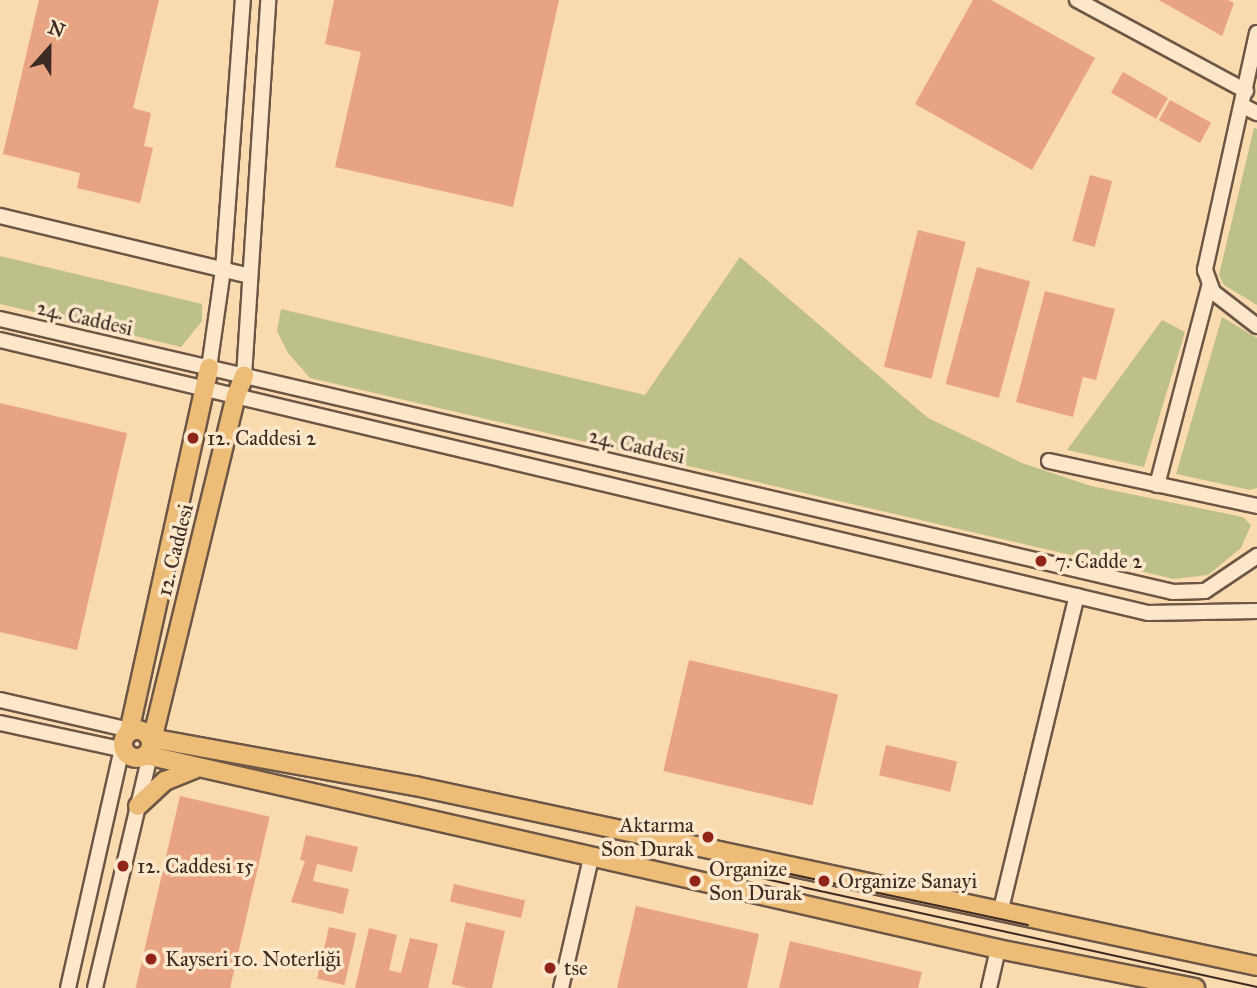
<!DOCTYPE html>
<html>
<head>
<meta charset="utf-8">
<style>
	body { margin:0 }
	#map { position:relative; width:1257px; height:988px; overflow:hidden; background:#fadaaf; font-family:"IM FELL Great Primer",serif }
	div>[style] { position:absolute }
	.green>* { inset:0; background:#bec08b }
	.building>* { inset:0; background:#e8a383; transform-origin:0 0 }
	.roads { filter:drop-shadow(2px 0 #6c5645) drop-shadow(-2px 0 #6c5645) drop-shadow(0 2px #6c5645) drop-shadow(0 -2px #6c5645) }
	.minor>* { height:14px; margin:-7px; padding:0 7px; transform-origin:7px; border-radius:7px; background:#fce7cb }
	.major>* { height:18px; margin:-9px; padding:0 9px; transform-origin:9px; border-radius:9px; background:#edbd78 }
	.major>.ring { margin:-9px; padding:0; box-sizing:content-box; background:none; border:18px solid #edbd78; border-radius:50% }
	.tram>* { height:2px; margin:-1px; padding:0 1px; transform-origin:1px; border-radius:1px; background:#3d2a22 }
	.dots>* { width:19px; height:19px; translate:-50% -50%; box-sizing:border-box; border:4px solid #fce7cb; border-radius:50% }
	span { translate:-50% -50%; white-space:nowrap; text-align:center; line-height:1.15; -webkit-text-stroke:7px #fce7cb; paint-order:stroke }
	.street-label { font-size:21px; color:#3d2a22 }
	.poi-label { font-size:21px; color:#3d2a22 }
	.left { translate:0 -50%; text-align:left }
	.right { translate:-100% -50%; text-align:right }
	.north { position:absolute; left:14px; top:14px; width:70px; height:70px; -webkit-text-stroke:5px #fce7cb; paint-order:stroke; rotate:21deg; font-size:19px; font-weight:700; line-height:28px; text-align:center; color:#3d2a22 }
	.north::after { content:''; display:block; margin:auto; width:24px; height:32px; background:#3d2a22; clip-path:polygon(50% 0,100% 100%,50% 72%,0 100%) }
</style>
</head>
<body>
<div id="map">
	<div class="green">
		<i style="clip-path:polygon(1254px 128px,1257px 129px,1257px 305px,1224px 285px,1219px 275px)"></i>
		<i style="clip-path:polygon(0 256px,202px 304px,202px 321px,181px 347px,0 304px)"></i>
		<i style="clip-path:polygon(740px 257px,928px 418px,1022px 463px,1091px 486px,1243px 517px,1251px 525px,1241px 548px,1208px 575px,1174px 579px,310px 378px,288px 353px,277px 331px,281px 309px,645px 395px)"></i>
		<i style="clip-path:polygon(1222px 317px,1257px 338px,1257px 488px,1250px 490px,1176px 474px)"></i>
		<i style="clip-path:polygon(1162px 320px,1185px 332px,1144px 467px,1067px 450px)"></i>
	</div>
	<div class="building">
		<i style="clip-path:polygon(39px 0,159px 0,133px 108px,151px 113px,144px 146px,153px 148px,140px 203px,77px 188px,80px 173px,3px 154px)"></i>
		<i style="clip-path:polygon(334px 0,559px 0,513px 207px,335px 167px,361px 52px,325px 44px)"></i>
		<i style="clip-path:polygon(973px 0,991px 0,1095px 58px,1032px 170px,915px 104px)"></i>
		<i style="clip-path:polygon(1159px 0,1228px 0,1234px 3px,1222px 36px)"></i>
		<i style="left:1123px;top:72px;width:52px;height:24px;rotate:30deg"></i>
		<i style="left:1170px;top:100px;width:47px;height:23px;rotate:29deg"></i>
		<i style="left:1090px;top:175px;width:23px;height:68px;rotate:15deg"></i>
		<i style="left:918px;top:230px;width:49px;height:141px;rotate:14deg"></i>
		<i style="left:977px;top:267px;width:55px;height:121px;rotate:15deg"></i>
		<i style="clip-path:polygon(1045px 291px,1115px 309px,1096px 380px,1083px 377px,1073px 417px,1016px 402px)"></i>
		<i style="clip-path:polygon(0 403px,127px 433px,77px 650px,0 632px)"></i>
		<i style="left:689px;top:660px;width:153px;height:114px;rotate:13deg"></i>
		<i style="left:886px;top:745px;width:73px;height:31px;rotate:13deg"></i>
		<i style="left:180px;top:796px;width:92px;height:197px;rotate:13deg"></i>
		<i style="clip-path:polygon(306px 835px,358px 847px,352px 872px,317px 864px,313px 881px,349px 889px,343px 914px,291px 902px,305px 861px,300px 860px)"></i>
		<i style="left:454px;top:884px;width:73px;height:18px;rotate:13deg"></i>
		<i style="clip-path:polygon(636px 906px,759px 934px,747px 988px,617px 988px)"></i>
		<i style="left:466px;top:922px;width:40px;height:64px;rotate:13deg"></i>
		<i style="left:329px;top:927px;width:28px;height:53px;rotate:13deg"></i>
		<i style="clip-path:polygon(369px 928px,397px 935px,389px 970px,401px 973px,410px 938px,438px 944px,428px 988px,355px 988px)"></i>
		<i style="clip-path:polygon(790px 941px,922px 972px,918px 988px,779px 988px)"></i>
	</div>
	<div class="roads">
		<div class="minor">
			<i style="left:1077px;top:0;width:192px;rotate:28.3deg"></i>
			<i style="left:1257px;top:33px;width:243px;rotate:102.4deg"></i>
			<i style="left:1205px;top:270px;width:23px;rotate:70deg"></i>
			<i style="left:1213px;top:292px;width:56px;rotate:37.7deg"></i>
			<i style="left:1243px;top:106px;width:16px;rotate:27deg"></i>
			<i style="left:0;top:216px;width:256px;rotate:13.5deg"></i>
			<i style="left:0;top:319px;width:1204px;rotate:13.1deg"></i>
			<i style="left:1173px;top:592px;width:32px;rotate:-2deg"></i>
			<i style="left:1205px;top:591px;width:63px;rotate:-33.9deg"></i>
			<i style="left:0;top:340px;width:1180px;rotate:13.38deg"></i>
			<i style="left:1148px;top:613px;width:109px;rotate:-1.1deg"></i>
			<i style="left:209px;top:368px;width:99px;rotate:-81.9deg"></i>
			<i style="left:223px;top:270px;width:271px;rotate:-85.8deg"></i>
			<i style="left:244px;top:376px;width:377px;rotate:-86.3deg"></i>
			<i style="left:1049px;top:461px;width:213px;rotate:12.2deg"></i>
			<i style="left:1157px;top:485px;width:205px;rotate:-75.3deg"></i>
			<i style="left:0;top:700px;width:129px;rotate:13deg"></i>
			<i style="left:0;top:723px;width:128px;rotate:12.2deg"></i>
			<i style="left:1001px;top:909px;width:322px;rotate:-76.4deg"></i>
			<i style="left:68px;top:988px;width:242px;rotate:-77.3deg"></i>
			<i style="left:95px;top:988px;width:235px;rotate:-76.7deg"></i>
			<i style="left:561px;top:988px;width:133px;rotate:-77deg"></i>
			<i style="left:989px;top:988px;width:40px;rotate:-77deg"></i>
		</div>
		<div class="major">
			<i class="ring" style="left:123px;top:730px;width:10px;height:10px"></i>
			<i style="left:129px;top:732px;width:373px;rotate:-77.6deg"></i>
			<i style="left:153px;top:736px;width:350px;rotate:-76.3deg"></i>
			<i style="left:236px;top:396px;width:22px;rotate:-68deg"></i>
			<i style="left:150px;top:738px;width:269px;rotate:10.3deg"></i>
			<i style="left:415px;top:786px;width:861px;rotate:12.07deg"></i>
			<i style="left:146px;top:755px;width:874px;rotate:12.83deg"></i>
			<i style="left:998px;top:949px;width:201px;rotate:11.2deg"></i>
			<i style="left:138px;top:806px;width:37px;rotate:-43deg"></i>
			<i style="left:165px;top:781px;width:32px;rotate:-22deg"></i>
		</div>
	</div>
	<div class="tram">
		<i style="left:762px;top:868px;width:272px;rotate:12.1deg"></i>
		<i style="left:761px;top:878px;width:508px;rotate:12.39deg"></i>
	</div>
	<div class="dots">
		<i style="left:193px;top:438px;background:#8f2418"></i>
		<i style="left:1041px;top:561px;background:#8f2418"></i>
		<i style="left:708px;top:837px;background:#8f2418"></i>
		<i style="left:123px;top:866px;background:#8f2418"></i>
		<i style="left:695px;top:881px;background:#8f2418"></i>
		<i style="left:824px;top:881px;background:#8f2418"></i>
		<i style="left:151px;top:959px;background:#8f2418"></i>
		<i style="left:550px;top:968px;background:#8f2418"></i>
	</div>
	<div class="street-label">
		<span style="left:85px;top:318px;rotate:13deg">24. Caddesi</span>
		<span style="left:637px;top:446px;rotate:13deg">24. Caddesi</span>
		<span style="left:175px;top:550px;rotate:-76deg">12. Caddesi</span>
	</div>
	<div class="poi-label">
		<span class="left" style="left:207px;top:438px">12. Caddesi 2</span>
		<span class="left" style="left:1055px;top:561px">7. Cadde 2</span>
		<span class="right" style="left:694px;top:837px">Aktarma<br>Son Durak</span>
		<span class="left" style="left:137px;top:866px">12. Caddesi 15</span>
		<span class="left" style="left:709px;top:881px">Organize<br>Son Durak</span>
		<span class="left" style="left:838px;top:881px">Organize Sanayi</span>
		<span class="left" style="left:165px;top:959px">Kayseri 10. Noterliği</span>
		<span class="left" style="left:564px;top:968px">tse</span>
	</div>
	<div class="north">N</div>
</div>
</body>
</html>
